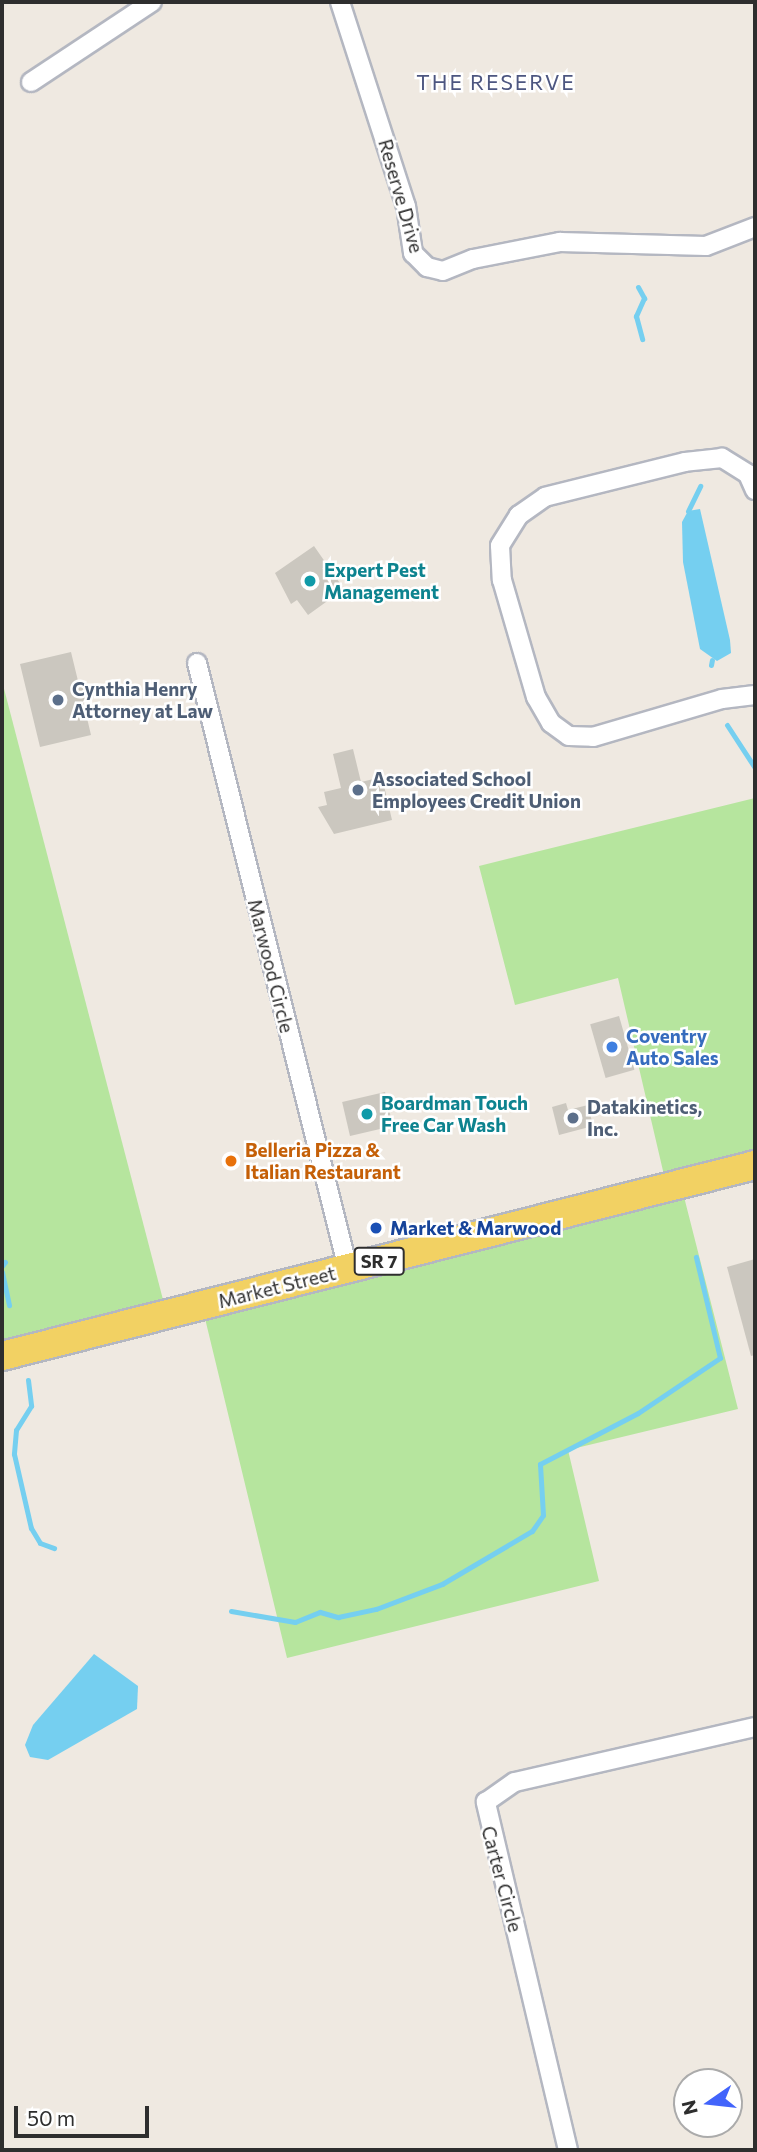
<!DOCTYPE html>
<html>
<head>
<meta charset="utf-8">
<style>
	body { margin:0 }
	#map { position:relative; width:757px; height:2152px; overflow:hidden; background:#efe9e1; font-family:Commissioner,sans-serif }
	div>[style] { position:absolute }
	.green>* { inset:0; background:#b6e59e }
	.water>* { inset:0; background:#75cff0 }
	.stream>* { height:5px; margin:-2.5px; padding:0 2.5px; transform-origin:2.5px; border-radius:2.5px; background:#75cff0 }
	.building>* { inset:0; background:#cbc7bf; transform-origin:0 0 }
	.roads { filter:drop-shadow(2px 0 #b4b7c1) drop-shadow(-2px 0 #b4b7c1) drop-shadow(0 2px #b4b7c1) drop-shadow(0 -2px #b4b7c1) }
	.minor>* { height:18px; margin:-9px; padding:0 9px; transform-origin:9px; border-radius:9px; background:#fff }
	.primary>* { height:28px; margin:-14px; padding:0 14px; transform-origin:14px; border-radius:14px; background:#f2d163 }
	.dots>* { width:19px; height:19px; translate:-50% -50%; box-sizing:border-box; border:4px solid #fff; border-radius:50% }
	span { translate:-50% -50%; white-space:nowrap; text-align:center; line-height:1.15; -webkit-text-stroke:5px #fff; paint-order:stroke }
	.shield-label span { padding:2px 5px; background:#fff; border:2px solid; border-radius:5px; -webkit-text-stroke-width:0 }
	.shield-label { font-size:18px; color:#2e2e2e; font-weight:700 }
	.street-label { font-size:19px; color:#2e2e2e }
	.culture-label { font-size:19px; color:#0d838f; font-weight:700 }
	.left { translate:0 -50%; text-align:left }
	.service-label { font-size:19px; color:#4e5e75; font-weight:700 }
	.shop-label { font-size:19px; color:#366cbe; font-weight:700 }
	.food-label { font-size:19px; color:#c56008; font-weight:700 }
	.transit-label { font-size:19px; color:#164399; font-weight:700 }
	.neighbourhood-label { font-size:21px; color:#4d5680; letter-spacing:2px }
	.frame { position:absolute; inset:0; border:4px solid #2e2e2e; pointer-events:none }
	.north { position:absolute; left:673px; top:2068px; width:70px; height:70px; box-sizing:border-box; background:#fff; border:2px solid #ababab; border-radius:50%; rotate:256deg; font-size:19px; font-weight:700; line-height:28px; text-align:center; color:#2e2e2e }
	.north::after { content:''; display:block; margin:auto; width:24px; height:32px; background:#4264fb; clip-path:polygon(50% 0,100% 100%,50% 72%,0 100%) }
	.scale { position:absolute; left:14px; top:2106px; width:135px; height:32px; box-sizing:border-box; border:4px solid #2e2e2e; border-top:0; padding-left:9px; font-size:21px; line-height:24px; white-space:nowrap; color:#2e2e2e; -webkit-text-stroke:5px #fff; paint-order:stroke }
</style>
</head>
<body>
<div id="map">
	<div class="green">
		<i style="clip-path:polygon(2px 681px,167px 1315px,2px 1356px)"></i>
		<i style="clip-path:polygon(755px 798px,755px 1165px,681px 1185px,738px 1409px,568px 1450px,599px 1581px,287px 1658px,202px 1306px,667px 1188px,618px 978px,515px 1005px,479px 866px)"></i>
	</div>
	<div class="water">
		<i style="clip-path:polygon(700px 509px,730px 640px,731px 653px,717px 661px,700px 649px,683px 562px,682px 522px,688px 511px)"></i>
		<i style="clip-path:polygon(94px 1654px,138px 1686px,137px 1709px,48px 1760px,30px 1757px,25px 1745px,33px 1725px)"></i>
	</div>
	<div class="stream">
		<i style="left:638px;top:287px;width:13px;rotate:61deg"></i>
		<i style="left:644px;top:298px;width:20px;rotate:114deg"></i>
		<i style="left:636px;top:316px;width:24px;rotate:75deg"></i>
		<i style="left:688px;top:511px;width:28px;rotate:-64deg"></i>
		<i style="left:711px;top:665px;width:5px;rotate:-79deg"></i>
		<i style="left:727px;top:725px;width:51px;rotate:56.9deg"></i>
		<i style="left:2px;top:1266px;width:5px;rotate:-53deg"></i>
		<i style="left:2px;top:1272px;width:34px;rotate:78deg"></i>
		<i style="left:28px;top:1380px;width:26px;rotate:83deg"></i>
		<i style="left:31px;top:1406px;width:28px;rotate:122deg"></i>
		<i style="left:16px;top:1430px;width:24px;rotate:95deg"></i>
		<i style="left:14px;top:1454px;width:76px;rotate:77.1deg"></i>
		<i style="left:31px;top:1528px;width:17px;rotate:59deg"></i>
		<i style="left:40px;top:1543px;width:15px;rotate:20deg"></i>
		<i style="left:231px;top:1611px;width:65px;rotate:9.8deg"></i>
		<i style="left:295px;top:1622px;width:27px;rotate:-22deg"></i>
		<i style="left:320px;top:1612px;width:19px;rotate:16deg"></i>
		<i style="left:338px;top:1617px;width:39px;rotate:-12deg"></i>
		<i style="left:376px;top:1609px;width:71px;rotate:-20.7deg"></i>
		<i style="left:442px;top:1584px;width:104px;rotate:-30.5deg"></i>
		<i style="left:532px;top:1531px;width:19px;rotate:-55deg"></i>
		<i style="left:543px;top:1515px;width:51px;rotate:-93.4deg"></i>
		<i style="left:540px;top:1464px;width:110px;rotate:-27.5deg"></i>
		<i style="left:638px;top:1413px;width:99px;rotate:-33.9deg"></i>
		<i style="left:720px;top:1358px;width:104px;rotate:-103.4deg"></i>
	</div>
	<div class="building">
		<i style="clip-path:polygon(314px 546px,344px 589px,308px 615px,297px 600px,291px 604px,275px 573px)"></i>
		<i style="clip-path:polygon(71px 652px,79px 685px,86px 683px,90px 699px,83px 701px,91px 735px,40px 747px,20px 664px)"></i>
		<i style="clip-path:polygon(353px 749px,361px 782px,382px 777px,392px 820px,334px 834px,318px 807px,327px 805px,324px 792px,341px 788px,333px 754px)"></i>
		<i style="left:619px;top:1016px;width:56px;height:30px;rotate:74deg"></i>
		<i style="left:385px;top:1092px;width:35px;height:44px;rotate:77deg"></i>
		<i style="clip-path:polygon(566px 1103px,568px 1110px,588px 1105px,593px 1126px,559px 1135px,552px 1107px)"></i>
		<i style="clip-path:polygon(755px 1259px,755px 1355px,751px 1356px,727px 1267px)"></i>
	</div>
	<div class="roads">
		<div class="minor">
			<i style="left:340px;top:2px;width:214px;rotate:72.1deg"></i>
			<i style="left:406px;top:206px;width:48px;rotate:81.5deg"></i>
			<i style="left:413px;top:253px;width:20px;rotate:45deg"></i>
			<i style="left:427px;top:267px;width:16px;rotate:14deg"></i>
			<i style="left:443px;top:271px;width:32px;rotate:-22deg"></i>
			<i style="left:473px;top:259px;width:89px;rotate:-11.1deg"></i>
			<i style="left:560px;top:242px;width:146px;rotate:1.6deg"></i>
			<i style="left:706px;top:246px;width:53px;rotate:-21.2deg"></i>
			<i style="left:31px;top:82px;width:145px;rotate:-33.5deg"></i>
			<i style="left:755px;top:490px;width:17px;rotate:-114deg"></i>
			<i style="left:748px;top:474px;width:31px;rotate:-148deg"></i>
			<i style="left:722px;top:458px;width:37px;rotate:174deg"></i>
			<i style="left:685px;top:462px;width:144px;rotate:166deg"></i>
			<i style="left:545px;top:497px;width:32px;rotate:145deg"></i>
			<i style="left:519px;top:515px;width:36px;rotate:122deg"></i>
			<i style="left:500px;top:546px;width:34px;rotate:87deg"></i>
			<i style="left:502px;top:580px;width:122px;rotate:73.8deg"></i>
			<i style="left:536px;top:697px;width:30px;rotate:60deg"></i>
			<i style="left:551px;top:723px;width:22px;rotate:36deg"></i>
			<i style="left:569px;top:736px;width:24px;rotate:2deg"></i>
			<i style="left:593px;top:737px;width:134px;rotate:-16.4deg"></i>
			<i style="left:722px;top:699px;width:33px;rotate:-7deg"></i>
			<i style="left:197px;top:663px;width:625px;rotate:76.01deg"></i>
			<i style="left:568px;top:2150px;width:358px;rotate:-103.3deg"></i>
			<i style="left:486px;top:1802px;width:35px;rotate:-35deg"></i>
			<i style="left:515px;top:1782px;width:246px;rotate:-12.9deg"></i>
		</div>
		<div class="primary">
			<i style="left:2px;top:1356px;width:777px;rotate:-14.23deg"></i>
		</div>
	</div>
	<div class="dots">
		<i style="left:310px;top:581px;background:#0f9aa8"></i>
		<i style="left:58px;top:700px;background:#5c6f8a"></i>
		<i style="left:358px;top:790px;background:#5c6f8a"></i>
		<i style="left:612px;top:1047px;background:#3f7fe0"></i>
		<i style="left:367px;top:1114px;background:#0f9aa8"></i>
		<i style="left:573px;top:1118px;background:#5c6f8a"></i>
		<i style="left:231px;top:1161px;background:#e8710a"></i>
		<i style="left:376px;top:1228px;background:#1a4fb4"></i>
	</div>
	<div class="shield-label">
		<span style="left:379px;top:1261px">SR 7</span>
	</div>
	<div class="street-label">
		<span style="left:401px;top:196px;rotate:74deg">Reserve Drive</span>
		<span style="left:271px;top:966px;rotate:76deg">Marwood Circle</span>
		<span style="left:277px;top:1287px;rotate:-14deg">Market Street</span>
		<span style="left:502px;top:1879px;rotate:75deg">Carter Circle</span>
	</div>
	<div class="culture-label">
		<span class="left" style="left:324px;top:581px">Expert Pest<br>Management</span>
		<span class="left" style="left:381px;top:1114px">Boardman Touch<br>Free Car Wash</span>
	</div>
	<div class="service-label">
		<span class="left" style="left:72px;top:700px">Cynthia Henry<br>Attorney at Law</span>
		<span class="left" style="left:372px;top:790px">Associated School<br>Employees Credit Union</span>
		<span class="left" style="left:587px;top:1118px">Datakinetics,<br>Inc.</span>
	</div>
	<div class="shop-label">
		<span class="left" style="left:626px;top:1047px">Coventry<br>Auto Sales</span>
	</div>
	<div class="food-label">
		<span class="left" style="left:245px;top:1161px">Belleria Pizza &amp;<br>Italian Restaurant</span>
	</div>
	<div class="transit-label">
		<span class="left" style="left:390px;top:1228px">Market &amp; Marwood</span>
	</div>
	<div class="neighbourhood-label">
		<span style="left:496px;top:82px">THE RESERVE</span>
	</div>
	<div class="frame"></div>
	<div class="north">N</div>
	<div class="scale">50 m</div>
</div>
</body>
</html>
